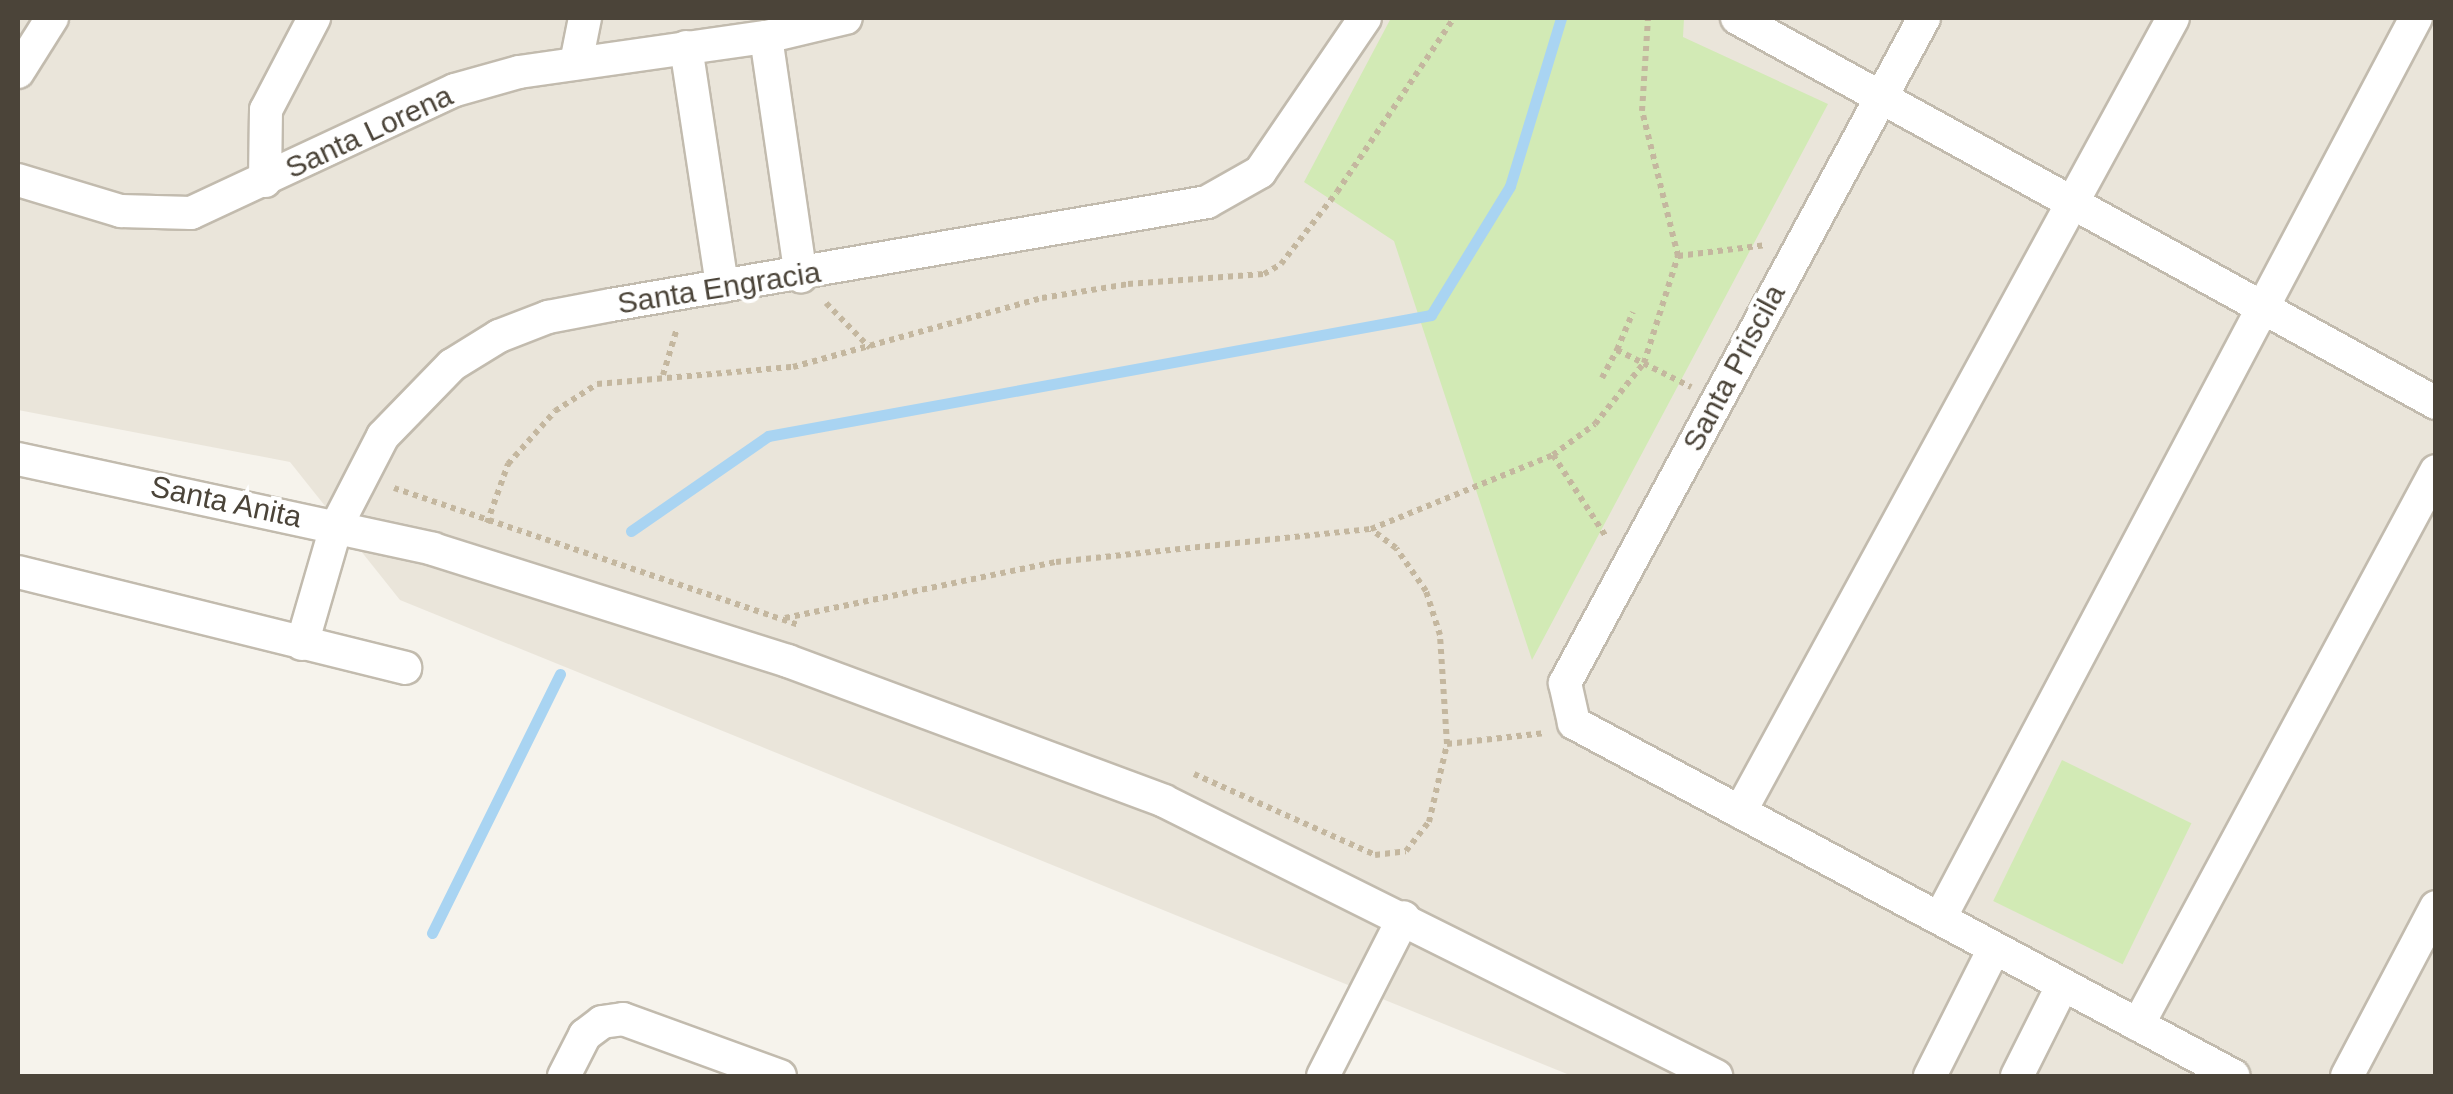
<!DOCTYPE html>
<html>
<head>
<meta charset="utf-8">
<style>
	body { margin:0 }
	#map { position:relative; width:2453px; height:1094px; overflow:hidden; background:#f6f3ec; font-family:Helvetica,sans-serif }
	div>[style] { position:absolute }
	.residential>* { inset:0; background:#eae5da }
	.green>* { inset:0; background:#d2eab5; transform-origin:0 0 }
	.stream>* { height:11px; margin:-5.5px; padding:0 5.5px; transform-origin:5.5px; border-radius:5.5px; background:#a9d4f2 }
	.path>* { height:6px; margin-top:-3px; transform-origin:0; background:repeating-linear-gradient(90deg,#c4b79f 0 5px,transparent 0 10px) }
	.roads { filter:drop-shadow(2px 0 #c2bbae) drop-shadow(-2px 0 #c2bbae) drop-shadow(0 2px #c2bbae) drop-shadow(0 -2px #c2bbae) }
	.minor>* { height:32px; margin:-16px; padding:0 16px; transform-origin:16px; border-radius:16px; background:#fff }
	span { translate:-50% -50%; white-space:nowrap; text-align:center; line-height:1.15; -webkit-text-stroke:8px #fff; paint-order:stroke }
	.street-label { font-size:30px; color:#4b4439 }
	.frame { position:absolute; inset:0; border:20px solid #4b4439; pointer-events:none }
</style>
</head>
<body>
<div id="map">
	<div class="residential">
		<i style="clip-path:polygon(18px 18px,2435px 18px,2435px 1076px,1572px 1076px,400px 600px,290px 462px,18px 410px)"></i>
	</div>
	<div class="green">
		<i style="clip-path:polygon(1391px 18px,1684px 18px,1683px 37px,1828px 104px,1532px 660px,1394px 241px,1304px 182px)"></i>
		<i style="left:2062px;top:760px;width:144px;height:157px;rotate:26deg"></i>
	</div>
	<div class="stream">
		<i style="left:631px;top:531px;width:167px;rotate:-34.7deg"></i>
		<i style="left:768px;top:436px;width:674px;rotate:-10.34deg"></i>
		<i style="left:1431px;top:315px;width:151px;rotate:-58.5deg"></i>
		<i style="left:1510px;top:186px;width:176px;rotate:-73.1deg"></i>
		<i style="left:432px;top:933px;width:289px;rotate:-63.7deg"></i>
	</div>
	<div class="path">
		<i style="left:1678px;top:256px;width:89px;rotate:-7.1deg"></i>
		<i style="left:826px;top:303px;width:63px;rotate:45.6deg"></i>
		<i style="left:1617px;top:350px;width:41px;rotate:-67.2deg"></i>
		<i style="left:663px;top:375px;width:49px;rotate:-73.4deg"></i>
		<i style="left:1602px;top:378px;width:32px;rotate:-62deg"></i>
		<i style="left:1617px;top:350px;width:83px;rotate:26.6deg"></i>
		<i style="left:1553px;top:455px;width:99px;rotate:57deg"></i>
		<i style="left:394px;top:488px;width:428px;rotate:18.7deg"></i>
		<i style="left:487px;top:523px;width:63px;rotate:-70.4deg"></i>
		<i style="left:508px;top:464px;width:71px;rotate:-48.4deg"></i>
		<i style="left:555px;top:411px;width:50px;rotate:-32.7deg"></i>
		<i style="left:597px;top:384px;width:197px;rotate:-5deg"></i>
		<i style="left:793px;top:367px;width:258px;rotate:-15.5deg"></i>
		<i style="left:1042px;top:298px;width:87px;rotate:-9.2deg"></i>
		<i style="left:1128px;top:284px;width:136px;rotate:-4.2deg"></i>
		<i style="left:1264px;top:274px;width:20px;rotate:-30deg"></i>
		<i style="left:1281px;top:264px;width:91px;rotate:-52.1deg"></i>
		<i style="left:1337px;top:192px;width:210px;rotate:-56.1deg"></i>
		<i style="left:785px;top:618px;width:277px;rotate:-11.7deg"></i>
		<i style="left:1056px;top:562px;width:317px;rotate:-6deg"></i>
		<i style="left:1447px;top:744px;width:99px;rotate:-6.4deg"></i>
		<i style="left:1194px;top:774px;width:198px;rotate:24.1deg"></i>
		<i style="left:1375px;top:855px;width:31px;rotate:-7deg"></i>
		<i style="left:1406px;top:851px;width:37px;rotate:-52deg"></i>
		<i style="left:1429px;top:822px;width:80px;rotate:-77deg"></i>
		<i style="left:1447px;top:744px;width:109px;rotate:-93.7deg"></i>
		<i style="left:1440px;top:635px;width:46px;rotate:-107.7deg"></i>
		<i style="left:1426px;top:591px;width:52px;rotate:-124.9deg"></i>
		<i style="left:1396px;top:548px;width:31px;rotate:-143deg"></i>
		<i style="left:1371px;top:529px;width:196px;rotate:-22.1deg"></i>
		<i style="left:1553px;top:455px;width:52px;rotate:-36.4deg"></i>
		<i style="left:1595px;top:424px;width:78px;rotate:-51.2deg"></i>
		<i style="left:1644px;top:363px;width:112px;rotate:-72.4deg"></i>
		<i style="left:1678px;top:256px;width:149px;rotate:-103.9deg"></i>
		<i style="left:1642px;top:111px;width:93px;rotate:-86.3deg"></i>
	</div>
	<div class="roads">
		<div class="minor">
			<i style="left:1737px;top:18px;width:798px;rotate:28.85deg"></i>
			<i style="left:1924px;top:18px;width:756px;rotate:118.36deg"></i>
			<i style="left:1565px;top:683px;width:41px;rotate:77.3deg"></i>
			<i style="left:1574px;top:723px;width:748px;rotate:28.14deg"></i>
			<i style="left:766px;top:37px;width:242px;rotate:81.7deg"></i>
			<i style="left:686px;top:47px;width:242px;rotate:81.4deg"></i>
			<i style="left:576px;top:63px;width:46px;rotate:-78.7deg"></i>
			<i style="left:18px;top:72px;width:64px;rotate:-57.8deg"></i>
			<i style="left:18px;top:180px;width:108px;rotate:16.8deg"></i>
			<i style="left:121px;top:211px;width:70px;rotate:1.6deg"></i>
			<i style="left:191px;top:213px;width:291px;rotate:-25deg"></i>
			<i style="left:455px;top:90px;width:66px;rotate:-15.7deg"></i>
			<i style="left:519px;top:72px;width:249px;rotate:-8.1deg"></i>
			<i style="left:766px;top:37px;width:82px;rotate:-13.4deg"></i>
			<i style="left:265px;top:181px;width:71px;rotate:-89.2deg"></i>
			<i style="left:266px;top:110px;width:104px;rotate:-62.4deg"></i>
			<i style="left:18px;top:459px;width:425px;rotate:12.2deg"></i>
			<i style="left:433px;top:549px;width:372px;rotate:17.5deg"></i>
			<i style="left:788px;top:661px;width:401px;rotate:20.4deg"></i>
			<i style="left:1164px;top:801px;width:617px;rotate:26.48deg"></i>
			<i style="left:18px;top:572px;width:399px;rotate:13.9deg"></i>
			<i style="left:302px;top:644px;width:122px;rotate:-73.8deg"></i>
			<i style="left:336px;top:527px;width:102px;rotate:-62.7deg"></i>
			<i style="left:383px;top:436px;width:99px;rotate:-45.8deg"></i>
			<i style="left:452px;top:365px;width:55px;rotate:-31.7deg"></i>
			<i style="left:499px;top:336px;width:53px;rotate:-21.2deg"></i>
			<i style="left:548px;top:317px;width:64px;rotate:-10.8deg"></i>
			<i style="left:611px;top:305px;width:605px;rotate:-9.8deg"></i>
			<i style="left:1207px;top:202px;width:61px;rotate:-29.5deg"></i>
			<i style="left:1260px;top:172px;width:186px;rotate:-55.7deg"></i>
			<i style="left:1740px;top:812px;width:904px;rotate:-61.39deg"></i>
			<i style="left:1940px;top:918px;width:1018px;rotate:-62.13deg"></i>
			<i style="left:2138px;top:1025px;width:629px;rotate:-61.72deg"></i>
			<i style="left:564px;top:1076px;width:46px;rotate:-62.9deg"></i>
			<i style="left:585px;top:1035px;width:21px;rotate:-37deg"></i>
			<i style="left:602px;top:1022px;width:21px;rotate:-8deg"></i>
			<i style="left:623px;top:1019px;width:167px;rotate:20deg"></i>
			<i style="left:1323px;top:1076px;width:178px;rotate:-63deg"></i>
			<i style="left:1930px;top:1076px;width:140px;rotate:-63.3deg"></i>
			<i style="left:2017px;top:1076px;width:98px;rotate:-63.4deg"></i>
			<i style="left:2347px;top:1076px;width:191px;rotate:-62.2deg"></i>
		</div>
	</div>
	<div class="street-label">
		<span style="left:369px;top:132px;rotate:-25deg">Santa Lorena</span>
		<span style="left:719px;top:288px;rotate:-9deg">Santa Engracia</span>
		<span style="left:1734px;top:368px;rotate:-62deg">Santa Priscila</span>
		<span style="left:226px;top:502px;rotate:12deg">Santa Anita</span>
	</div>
	<div class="frame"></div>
</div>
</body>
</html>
